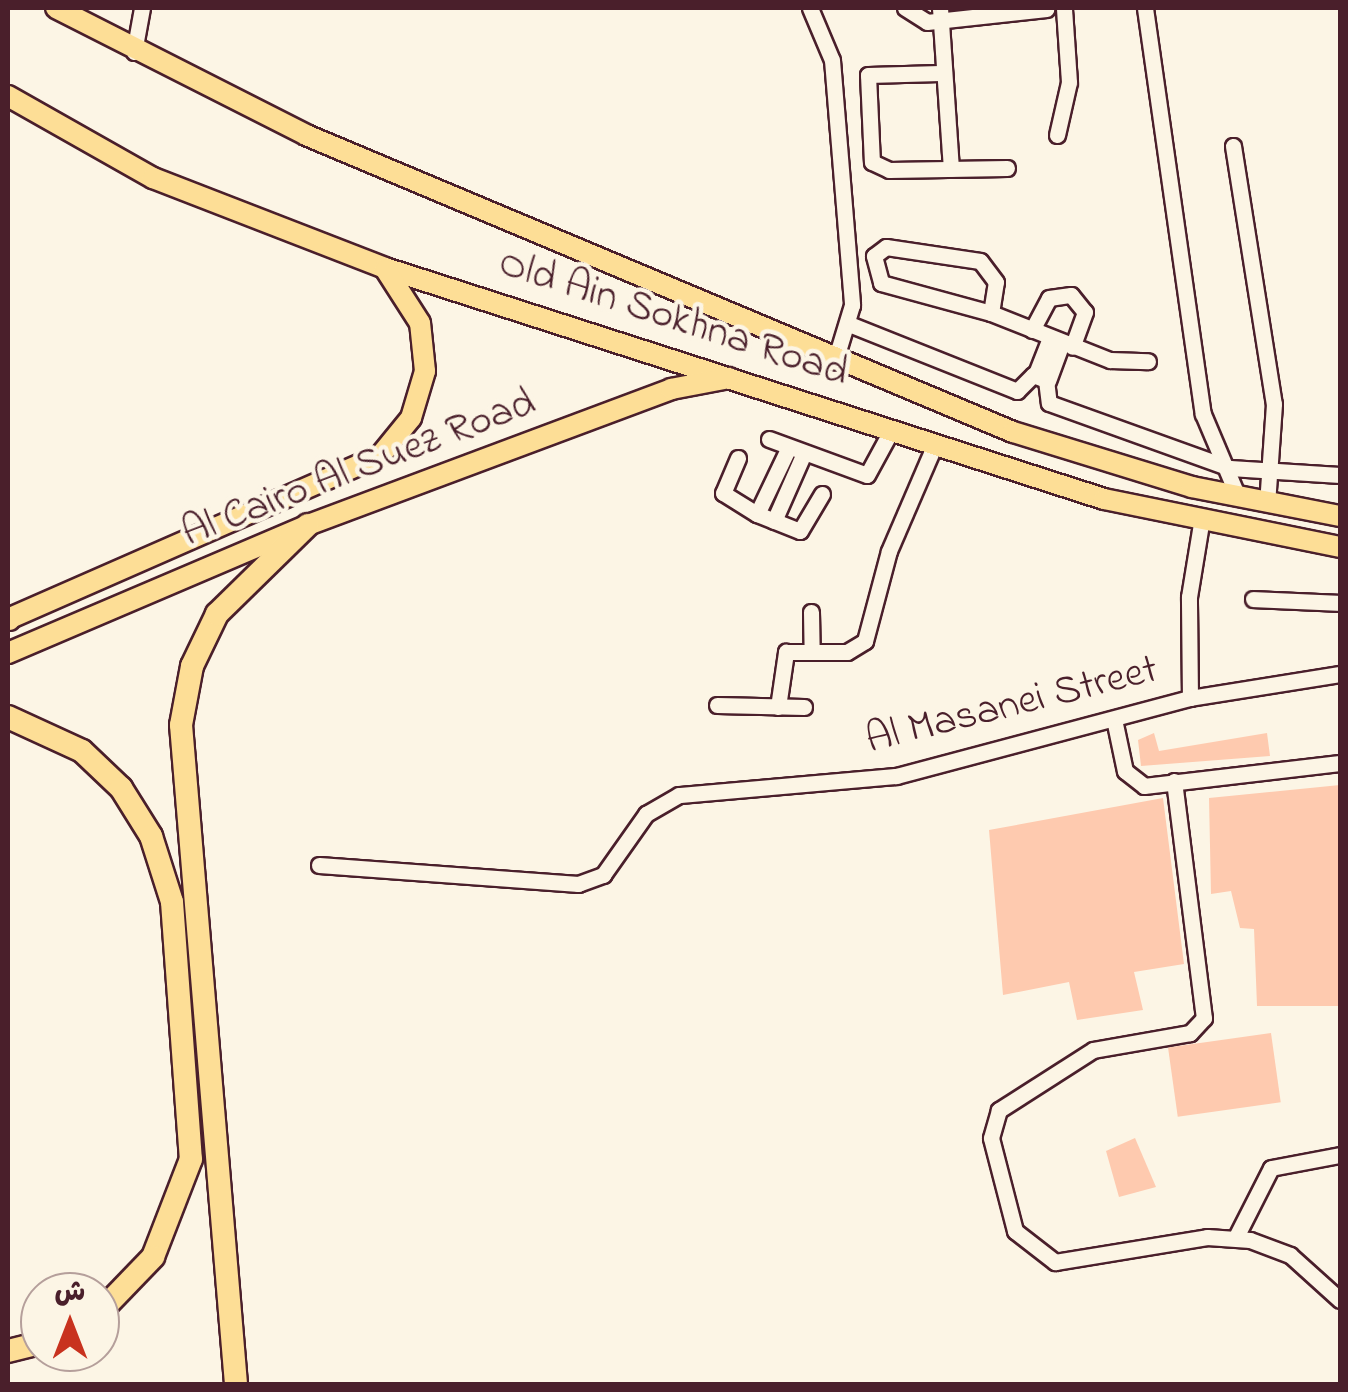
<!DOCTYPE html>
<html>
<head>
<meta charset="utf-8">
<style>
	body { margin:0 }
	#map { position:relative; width:1348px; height:1392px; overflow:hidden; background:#fcf5e5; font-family:"Indie Flower","Playpen Sans Arabic",sans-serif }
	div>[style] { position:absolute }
	.building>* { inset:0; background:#fecaaf; transform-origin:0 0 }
	.roads { filter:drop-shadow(2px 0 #4a1f2b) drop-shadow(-2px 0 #4a1f2b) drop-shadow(0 2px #4a1f2b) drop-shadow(0 -2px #4a1f2b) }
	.minor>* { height:15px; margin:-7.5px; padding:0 7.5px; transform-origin:7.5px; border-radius:7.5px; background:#fcf5e5 }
	.major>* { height:20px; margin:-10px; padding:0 10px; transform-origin:10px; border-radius:10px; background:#fdde96 }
	.highway>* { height:22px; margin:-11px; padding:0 11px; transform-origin:11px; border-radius:11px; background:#fdde96 }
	span { translate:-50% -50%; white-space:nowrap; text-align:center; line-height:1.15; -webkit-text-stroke:9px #fcf5e5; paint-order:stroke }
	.street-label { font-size:42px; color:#4a1f2b }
	.frame { position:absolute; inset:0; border:10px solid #4a1f2b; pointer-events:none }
	.north { position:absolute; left:20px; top:1272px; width:100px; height:100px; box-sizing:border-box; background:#fcf5e5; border:2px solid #b59f9b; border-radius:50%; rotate:0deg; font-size:28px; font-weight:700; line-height:40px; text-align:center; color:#4a1f2b }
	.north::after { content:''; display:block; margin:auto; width:35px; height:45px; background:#c8321e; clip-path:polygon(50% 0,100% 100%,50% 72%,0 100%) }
</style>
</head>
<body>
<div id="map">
	<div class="building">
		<i style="clip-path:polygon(1154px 733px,1159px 751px,1267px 733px,1270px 756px,1141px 766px,1138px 740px)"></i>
		<i style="clip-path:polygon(1340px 785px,1340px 1006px,1257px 1006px,1254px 929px,1240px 928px,1231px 891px,1211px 894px,1209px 798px)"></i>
		<i style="clip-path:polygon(1163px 798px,1184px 964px,1134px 972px,1143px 1010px,1077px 1020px,1069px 982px,1003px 995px,989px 830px)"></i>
		<i style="left:1271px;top:1033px;width:70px;height:104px;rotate:82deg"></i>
		<i style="clip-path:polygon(1135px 1138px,1156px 1187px,1119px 1197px,1106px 1151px)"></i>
	</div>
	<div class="roads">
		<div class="minor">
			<i style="left:810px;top:8px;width:56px;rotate:67.1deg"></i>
			<i style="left:832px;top:60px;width:246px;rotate:85.3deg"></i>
			<i style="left:852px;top:305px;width:59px;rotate:106.9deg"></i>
			<i style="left:905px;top:8px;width:26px;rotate:32deg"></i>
			<i style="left:927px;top:22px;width:120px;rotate:-6.2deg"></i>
			<i style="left:940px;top:8px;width:161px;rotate:86.1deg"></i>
			<i style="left:1145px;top:8px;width:410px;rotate:81.9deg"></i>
			<i style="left:1203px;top:414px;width:90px;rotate:67.1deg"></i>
			<i style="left:134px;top:52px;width:45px;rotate:-79.7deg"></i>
			<i style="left:940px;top:73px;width:72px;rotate:178.4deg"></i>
			<i style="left:868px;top:75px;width:87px;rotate:87.4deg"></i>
			<i style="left:872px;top:162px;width:19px;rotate:25deg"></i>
			<i style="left:889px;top:170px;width:118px;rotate:-1deg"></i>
			<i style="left:1057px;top:135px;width:54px;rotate:-77.2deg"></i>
			<i style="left:1069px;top:82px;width:74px;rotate:-93.9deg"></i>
			<i style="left:1233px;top:146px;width:261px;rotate:81deg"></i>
			<i style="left:1274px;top:404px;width:99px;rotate:94deg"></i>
			<i style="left:991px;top:313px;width:31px;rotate:-81deg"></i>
			<i style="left:996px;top:282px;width:26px;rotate:-127deg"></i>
			<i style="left:980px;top:261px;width:95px;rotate:-171.5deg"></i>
			<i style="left:886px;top:247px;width:15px;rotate:143deg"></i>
			<i style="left:874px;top:256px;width:28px;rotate:75deg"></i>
			<i style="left:881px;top:283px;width:114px;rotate:15.3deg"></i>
			<i style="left:991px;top:313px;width:128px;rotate:21.6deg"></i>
			<i style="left:1110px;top:360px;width:38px;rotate:2deg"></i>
			<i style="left:849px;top:324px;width:181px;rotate:21.7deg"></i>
			<i style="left:1017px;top:391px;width:23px;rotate:-45deg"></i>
			<i style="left:1033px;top:375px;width:14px;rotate:21deg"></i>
			<i style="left:1046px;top:380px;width:23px;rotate:83deg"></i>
			<i style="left:1049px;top:403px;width:192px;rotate:19.8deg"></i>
			<i style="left:1230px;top:468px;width:110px;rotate:3.6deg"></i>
			<i style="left:1032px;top:330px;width:36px;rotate:-62deg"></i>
			<i style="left:1049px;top:298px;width:22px;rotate:-8deg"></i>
			<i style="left:1071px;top:295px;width:22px;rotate:51deg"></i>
			<i style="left:1085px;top:312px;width:37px;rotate:110deg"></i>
			<i style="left:1035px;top:376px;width:41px;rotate:-68.5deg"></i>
			<i style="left:1048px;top:381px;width:40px;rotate:-69.8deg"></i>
			<i style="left:769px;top:439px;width:104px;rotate:20.2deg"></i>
			<i style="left:867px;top:475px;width:52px;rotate:-61.5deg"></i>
			<i style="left:738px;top:458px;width:38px;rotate:113deg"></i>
			<i style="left:723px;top:493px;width:40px;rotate:32deg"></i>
			<i style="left:757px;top:514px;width:46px;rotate:21.6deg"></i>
			<i style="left:800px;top:531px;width:43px;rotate:-59.3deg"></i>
			<i style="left:757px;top:514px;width:74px;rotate:-64.5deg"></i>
			<i style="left:774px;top:521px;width:74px;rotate:-66.2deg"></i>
			<i style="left:1253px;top:599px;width:87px;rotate:2.6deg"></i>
			<i style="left:811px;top:612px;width:39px;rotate:89deg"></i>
			<i style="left:1190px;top:698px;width:101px;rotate:-90.6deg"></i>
			<i style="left:1189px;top:597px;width:74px;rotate:-80.7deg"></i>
			<i style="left:717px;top:705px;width:87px;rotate:1.3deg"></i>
			<i style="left:778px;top:707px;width:56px;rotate:-81.7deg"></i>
			<i style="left:786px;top:652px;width:61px"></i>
			<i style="left:847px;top:652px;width:21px;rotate:-31deg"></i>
			<i style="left:865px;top:641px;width:93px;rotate:-75.1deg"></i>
			<i style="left:889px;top:551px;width:116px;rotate:-66.7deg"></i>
			<i style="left:1114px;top:719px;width:53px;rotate:78.1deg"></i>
			<i style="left:1125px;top:771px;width:24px;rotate:38deg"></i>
			<i style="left:1144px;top:786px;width:197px;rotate:-6.7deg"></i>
			<i style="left:1174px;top:781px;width:239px;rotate:82.8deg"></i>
			<i style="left:1204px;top:1018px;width:21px;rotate:133deg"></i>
			<i style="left:1190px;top:1033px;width:98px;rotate:170.1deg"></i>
			<i style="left:1093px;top:1050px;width:112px;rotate:147.4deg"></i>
			<i style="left:999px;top:1110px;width:29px;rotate:106deg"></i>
			<i style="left:991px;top:1138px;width:96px;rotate:75.5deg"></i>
			<i style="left:1015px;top:1231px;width:51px;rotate:37.8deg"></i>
			<i style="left:1055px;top:1262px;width:154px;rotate:-9.3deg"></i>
			<i style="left:1207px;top:1237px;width:43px;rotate:4deg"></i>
			<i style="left:1250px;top:1240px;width:43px;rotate:20.6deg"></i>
			<i style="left:1290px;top:1255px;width:67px;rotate:42deg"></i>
			<i style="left:319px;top:865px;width:260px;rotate:4.2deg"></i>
			<i style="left:578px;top:884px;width:27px;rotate:-20deg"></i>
			<i style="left:603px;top:875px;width:75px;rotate:-54.8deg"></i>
			<i style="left:646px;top:814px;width:38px;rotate:-30deg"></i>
			<i style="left:679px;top:795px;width:218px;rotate:-5deg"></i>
			<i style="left:896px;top:776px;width:304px;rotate:-14.9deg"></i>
			<i style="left:1190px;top:698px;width:152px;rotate:-9.1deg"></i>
			<i style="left:1236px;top:1237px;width:77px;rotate:-63.1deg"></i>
			<i style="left:1271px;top:1168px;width:70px;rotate:-10.7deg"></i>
		</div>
		<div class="major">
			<i style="left:56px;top:8px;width:280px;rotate:26.9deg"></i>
			<i style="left:306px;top:135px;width:767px;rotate:22.79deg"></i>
			<i style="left:1013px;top:432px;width:187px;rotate:17.1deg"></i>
			<i style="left:1192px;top:487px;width:151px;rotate:11.1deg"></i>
			<i style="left:8px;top:96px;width:167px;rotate:29.5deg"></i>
			<i style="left:153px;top:178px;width:249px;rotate:21.2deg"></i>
			<i style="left:385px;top:268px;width:755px;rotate:17.81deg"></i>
			<i style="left:1104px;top:499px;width:241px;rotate:11.5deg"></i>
			<i style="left:8px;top:619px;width:406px;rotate:-23.7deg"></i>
			<i style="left:380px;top:456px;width:49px;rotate:-50.8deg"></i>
			<i style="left:411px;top:418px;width:49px;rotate:-73.4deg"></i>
			<i style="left:425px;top:371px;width:48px;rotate:-95.9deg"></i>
			<i style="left:420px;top:323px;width:63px;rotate:-122.7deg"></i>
			<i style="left:8px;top:653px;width:326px;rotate:-23.1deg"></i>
			<i style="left:308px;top:525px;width:388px;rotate:-20.5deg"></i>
			<i style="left:671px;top:389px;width:59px;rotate:-10.7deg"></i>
		</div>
		<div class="highway">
			<i style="left:8px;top:619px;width:1px"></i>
			<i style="left:8px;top:717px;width:81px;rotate:24.7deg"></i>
			<i style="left:82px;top:751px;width:54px;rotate:43.5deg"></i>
			<i style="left:121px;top:788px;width:57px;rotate:58deg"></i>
			<i style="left:151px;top:836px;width:69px;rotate:72.3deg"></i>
			<i style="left:172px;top:902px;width:258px;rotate:85.8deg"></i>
			<i style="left:191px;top:1159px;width:105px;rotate:111.2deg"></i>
			<i style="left:153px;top:1257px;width:76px;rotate:133.9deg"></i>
			<i style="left:8px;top:1351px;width:33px;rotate:-14deg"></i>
			<i style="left:236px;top:1384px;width:661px;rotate:-94.77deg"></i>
			<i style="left:181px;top:725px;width:60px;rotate:-79.4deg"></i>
			<i style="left:192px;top:666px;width:58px;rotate:-64.3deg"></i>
			<i style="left:217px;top:614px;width:127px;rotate:-44.4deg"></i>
		</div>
	</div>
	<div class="street-label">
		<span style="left:673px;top:319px;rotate:18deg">Old Ain Sokhna Road</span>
		<span style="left:359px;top:469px;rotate:-21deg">Al Cairo Al Suez Road</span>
		<span style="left:1012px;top:706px;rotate:-14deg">Al Masanei Street</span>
	</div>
	<div class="frame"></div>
	<div class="north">ش</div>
</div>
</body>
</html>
